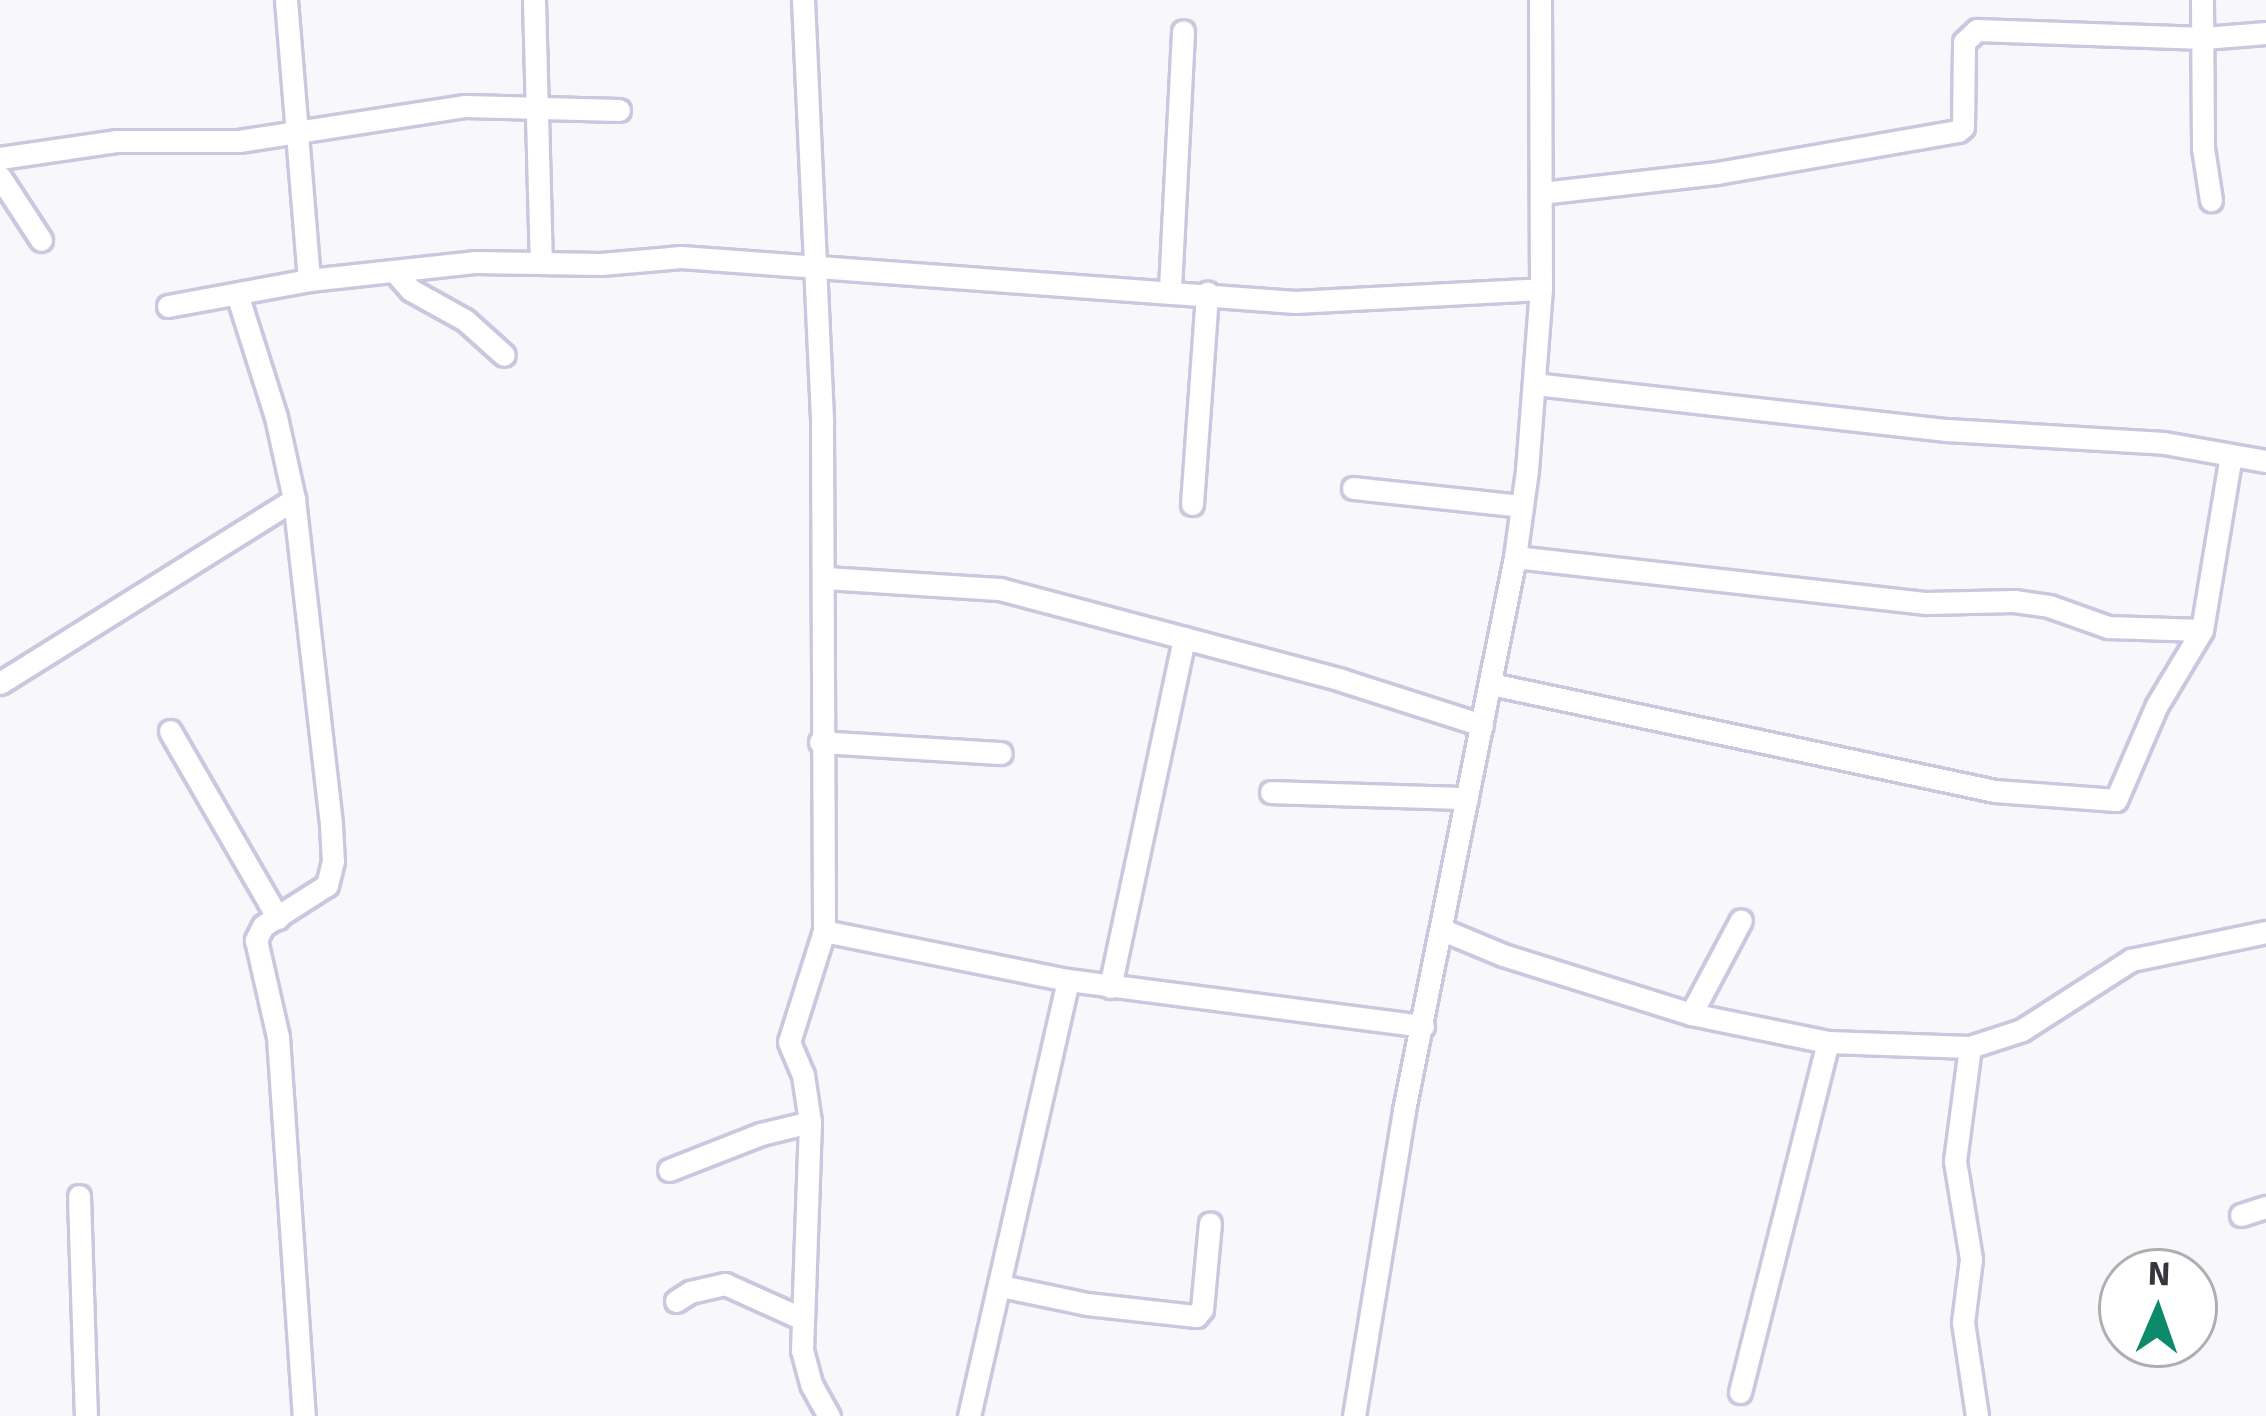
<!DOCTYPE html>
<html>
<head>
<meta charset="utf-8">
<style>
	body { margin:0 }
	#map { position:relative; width:2266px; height:1416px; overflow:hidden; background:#f7f7fc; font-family:Signika,sans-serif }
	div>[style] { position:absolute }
	.roads { filter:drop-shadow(3px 0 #c8c8df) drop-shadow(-3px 0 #c8c8df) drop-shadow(0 3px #c8c8df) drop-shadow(0 -3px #c8c8df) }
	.minor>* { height:21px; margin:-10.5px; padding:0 10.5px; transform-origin:10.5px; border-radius:10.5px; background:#fff }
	span { translate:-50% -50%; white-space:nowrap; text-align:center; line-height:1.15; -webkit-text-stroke:9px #fff; paint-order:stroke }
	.north { position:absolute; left:2098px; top:1248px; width:120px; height:120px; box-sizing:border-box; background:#fff; border:3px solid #afafb2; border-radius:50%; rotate:2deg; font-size:33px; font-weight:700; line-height:48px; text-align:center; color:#36363f }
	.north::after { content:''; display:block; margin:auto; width:42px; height:54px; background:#0d896c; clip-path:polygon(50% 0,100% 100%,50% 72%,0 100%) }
</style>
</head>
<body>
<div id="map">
	<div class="roads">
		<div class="minor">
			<i style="left:286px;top:0;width:281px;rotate:85.3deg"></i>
			<i style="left:534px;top:0;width:259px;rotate:88.5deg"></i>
			<i style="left:803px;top:0;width:424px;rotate:87.4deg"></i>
			<i style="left:822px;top:424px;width:507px;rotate:89.77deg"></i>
			<i style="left:824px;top:931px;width:116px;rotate:107.5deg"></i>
			<i style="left:789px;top:1042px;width:36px;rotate:67deg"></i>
			<i style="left:803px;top:1075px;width:48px;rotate:81.5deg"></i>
			<i style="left:810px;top:1122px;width:228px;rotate:92deg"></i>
			<i style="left:802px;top:1350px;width:35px;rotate:75deg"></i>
			<i style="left:811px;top:1384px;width:37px;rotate:61deg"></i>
			<i style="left:2202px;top:0;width:148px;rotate:89.6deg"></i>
			<i style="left:2203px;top:148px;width:53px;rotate:81.3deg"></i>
			<i style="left:0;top:158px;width:117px;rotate:-8.3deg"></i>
			<i style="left:116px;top:141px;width:123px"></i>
			<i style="left:239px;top:141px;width:229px;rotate:-8.8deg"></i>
			<i style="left:465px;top:106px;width:154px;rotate:1.5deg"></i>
			<i style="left:0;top:177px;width:75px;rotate:56.9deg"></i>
			<i style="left:1542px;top:193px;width:176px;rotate:-6.5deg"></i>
			<i style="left:1717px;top:173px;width:245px;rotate:-9.9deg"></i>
			<i style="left:1958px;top:131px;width:6px;rotate:-39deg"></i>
			<i style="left:1963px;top:127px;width:85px;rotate:-89.3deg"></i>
			<i style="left:1964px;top:42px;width:18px;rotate:-43deg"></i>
			<i style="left:1977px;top:30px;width:227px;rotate:2deg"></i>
			<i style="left:2204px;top:38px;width:62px;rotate:-4.6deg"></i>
			<i style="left:396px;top:273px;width:23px;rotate:49deg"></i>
			<i style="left:411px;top:290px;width:62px;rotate:29.1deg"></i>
			<i style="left:465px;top:320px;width:52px;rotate:41.9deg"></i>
			<i style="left:1170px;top:289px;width:258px;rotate:-87.1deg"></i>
			<i style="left:237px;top:294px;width:129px;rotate:72.4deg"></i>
			<i style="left:276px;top:417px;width:84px;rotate:77.6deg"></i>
			<i style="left:294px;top:499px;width:328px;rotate:83.5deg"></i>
			<i style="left:331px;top:825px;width:36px;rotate:87deg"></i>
			<i style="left:333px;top:861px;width:25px;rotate:104deg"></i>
			<i style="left:327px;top:885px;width:76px;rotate:147.4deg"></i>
			<i style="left:263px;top:926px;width:16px;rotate:117deg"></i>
			<i style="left:256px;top:940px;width:99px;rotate:77.2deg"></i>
			<i style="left:278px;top:1037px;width:380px;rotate:86.1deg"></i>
			<i style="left:168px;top:306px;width:143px;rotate:-10.4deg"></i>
			<i style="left:309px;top:280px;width:166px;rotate:-6.2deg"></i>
			<i style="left:474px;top:262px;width:127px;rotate:0.9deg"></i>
			<i style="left:601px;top:264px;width:80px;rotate:-5deg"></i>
			<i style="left:681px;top:257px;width:616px;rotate:4.19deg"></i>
			<i style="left:1295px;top:302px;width:246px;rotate:-3deg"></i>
			<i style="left:1535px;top:384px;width:415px;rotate:6.4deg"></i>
			<i style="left:1947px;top:430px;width:217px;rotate:3.4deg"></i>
			<i style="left:2164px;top:443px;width:104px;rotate:10deg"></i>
			<i style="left:1353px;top:488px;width:170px;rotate:6.1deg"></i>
			<i style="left:1192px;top:504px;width:212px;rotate:-85.9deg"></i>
			<i style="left:1515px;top:557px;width:414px;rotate:6.4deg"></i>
			<i style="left:1926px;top:603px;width:88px;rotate:-1.3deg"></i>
			<i style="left:2014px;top:601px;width:35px;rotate:8deg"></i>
			<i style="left:2049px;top:606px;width:63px;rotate:19.6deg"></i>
			<i style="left:2108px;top:627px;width:94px;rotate:1.8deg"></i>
			<i style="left:824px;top:578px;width:176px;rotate:3.6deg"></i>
			<i style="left:1000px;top:589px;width:353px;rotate:14.9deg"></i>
			<i style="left:1341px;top:680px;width:148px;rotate:17.7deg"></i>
			<i style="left:0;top:683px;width:347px;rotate:-32deg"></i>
			<i style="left:1491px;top:684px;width:515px;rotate:11.99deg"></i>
			<i style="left:1995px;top:791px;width:121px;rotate:4.3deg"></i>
			<i style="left:2116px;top:800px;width:103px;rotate:-66.7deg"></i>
			<i style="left:2157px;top:705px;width:87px;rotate:-59deg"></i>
			<i style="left:2202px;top:630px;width:177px;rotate:-80.6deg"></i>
			<i style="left:170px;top:731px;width:216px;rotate:60deg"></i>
			<i style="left:820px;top:742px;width:181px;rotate:3.5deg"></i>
			<i style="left:1271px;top:792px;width:196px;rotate:1.8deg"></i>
			<i style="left:1443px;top:930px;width:65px;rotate:22.6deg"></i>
			<i style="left:1503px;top:955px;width:197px;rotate:17.4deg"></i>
			<i style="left:1691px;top:1014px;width:140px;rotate:11.6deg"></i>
			<i style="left:1828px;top:1042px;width:142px;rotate:2deg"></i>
			<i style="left:1970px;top:1047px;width:55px;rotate:-18.1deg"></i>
			<i style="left:2022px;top:1030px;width:130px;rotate:-32.7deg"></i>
			<i style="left:2131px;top:960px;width:138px;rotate:-11.7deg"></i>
			<i style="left:824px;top:931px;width:249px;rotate:11.4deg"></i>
			<i style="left:1068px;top:980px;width:358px;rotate:7.4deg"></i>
			<i style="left:1110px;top:987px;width:357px;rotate:-78deg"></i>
			<i style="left:1691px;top:1014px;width:106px;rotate:-62deg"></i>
			<i style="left:1970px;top:1047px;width:115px;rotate:97.5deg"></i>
			<i style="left:1955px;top:1161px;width:99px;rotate:80.7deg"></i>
			<i style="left:1971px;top:1259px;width:64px;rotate:97.2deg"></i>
			<i style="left:1963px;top:1322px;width:95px;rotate:81.5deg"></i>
			<i style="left:669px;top:1170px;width:99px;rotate:-21.4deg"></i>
			<i style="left:761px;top:1134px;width:50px;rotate:-13.8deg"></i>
			<i style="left:79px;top:1196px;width:220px;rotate:88.2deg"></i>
			<i style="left:2241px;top:1215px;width:26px;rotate:-18deg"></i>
			<i style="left:1001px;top:1286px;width:88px;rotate:11.8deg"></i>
			<i style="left:1087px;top:1304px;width:110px;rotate:6.3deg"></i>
			<i style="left:1196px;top:1316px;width:9px;rotate:-49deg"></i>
			<i style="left:1202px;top:1309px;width:86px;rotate:-84.7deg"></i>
			<i style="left:676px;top:1301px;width:17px;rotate:-33deg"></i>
			<i style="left:690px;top:1292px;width:36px;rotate:-13deg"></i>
			<i style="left:725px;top:1284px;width:85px;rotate:24.2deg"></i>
			<i style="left:1740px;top:1392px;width:361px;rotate:-75.9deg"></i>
			<i style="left:969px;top:1416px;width:447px;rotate:-77.2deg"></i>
			<i style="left:1354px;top:1416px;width:310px;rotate:-80.7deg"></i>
			<i style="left:1404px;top:1110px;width:564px;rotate:-78.65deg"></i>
			<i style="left:1515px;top:557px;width:88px;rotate:-82.1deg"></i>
			<i style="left:1527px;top:470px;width:182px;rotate:-85.6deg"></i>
			<i style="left:1541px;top:289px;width:289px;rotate:-90.2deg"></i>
		</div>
	</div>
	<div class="north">N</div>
</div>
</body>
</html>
